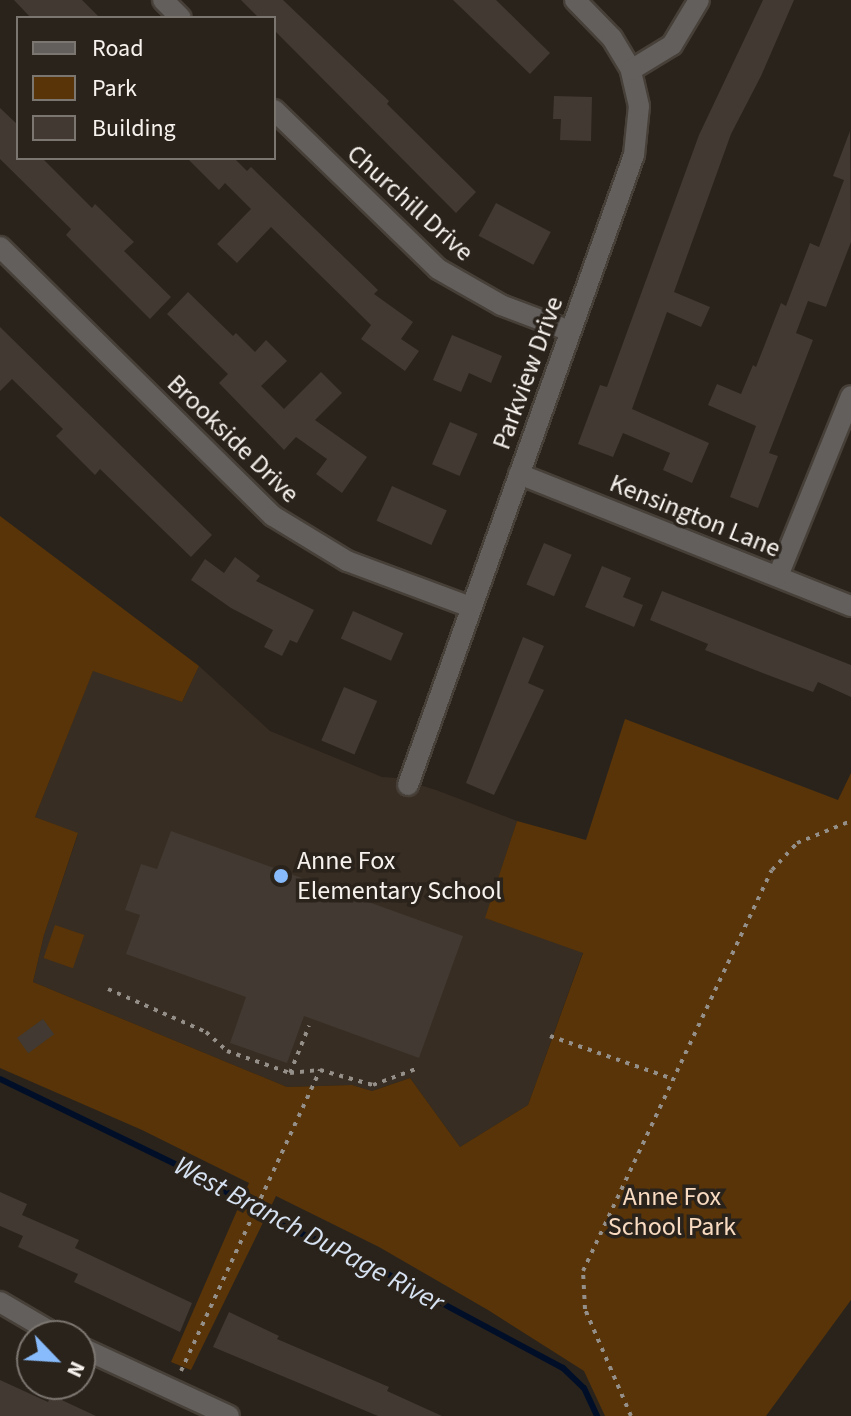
<!DOCTYPE html>
<html>
<head>
<meta charset="utf-8">
<style>
	body { margin:0 }
	#map { position:relative; width:851px; height:1416px; overflow:hidden; background:#2a231c; font-family:"Source Sans 3",sans-serif }
	div>[style] { position:absolute }
	.built>* { inset:0; background:#382d22 }
	.green>* { inset:0; background:#583408; transform-origin:0 0 }
	.stream>* { height:6px; margin:-3px; padding:0 3px; transform-origin:3px; border-radius:3px; background:#000f27 }
	.building>* { inset:0; background:#413932; transform-origin:0 0 }
	.path>* { height:4px; margin-top:-2px; transform-origin:0; background:repeating-linear-gradient(90deg,#958f89 0 4px,transparent 0 10px) }
	.roads { filter:drop-shadow(2px 0 #474039) drop-shadow(-2px 0 #474039) drop-shadow(0 2px #474039) drop-shadow(0 -2px #474039) }
	.minor>* { height:20px; margin:-10px; padding:0 10px; transform-origin:10px; border-radius:10px; background:#635f5c }
	.dots>* { width:22px; height:22px; translate:-50% -50%; box-sizing:border-box; border:4px solid #2a231c; border-radius:50% }
	span { translate:-50% -50%; white-space:nowrap; text-align:center; line-height:1.15; -webkit-text-stroke:7px #2a231c; paint-order:stroke }
	.street-label { font-size:26px; color:#f7f2ed }
	.poi-label { font-size:26px; color:#f7f2ed }
	.left { translate:0 -50%; text-align:left }
	.park-label { font-size:26px; color:#f8dbc0 }
	.water-label { font-size:28px; color:#d6e2f1; font-style:italic }
	.legend { position:absolute; left:16px; top:16px; width:260px; height:144px; box-sizing:border-box; background:#2a231c; border:2px solid #7c7670; margin:0; padding:10px 14px; list-style:none; font-size:24px; color:#f7f2ed }
	.legend li { display:flex; align-items:center; gap:16px; height:40px }
	.legend b { width:40px; border:2px solid #7c7670 }
	.north { position:absolute; left:16px; top:1320px; width:80px; height:80px; box-sizing:border-box; background:#2a231c; border:2px solid #7c7670; border-radius:50%; rotate:115deg; font-size:22px; font-weight:700; line-height:32px; text-align:center; color:#f7f2ed }
	.north::after { content:''; display:block; margin:auto; width:28px; height:36px; background:#87bbfb; clip-path:polygon(50% 0,100% 100%,50% 72%,0 100%) }
</style>
</head>
<body>
<div id="map">
	<div class="built">
		<i style="clip-path:polygon(199px 666px,270px 731px,382px 777px,397px 778px,436px 790px,517px 821px,486px 918px,583px 952px,528px 1105px,460px 1147px,410px 1078px,372px 1091px,352px 1085px,287px 1087px,33px 982px,44px 935px,78px 834px,35px 817px,93px 670px,182px 702px)"></i>
	</div>
	<div class="green">
		<i style="clip-path:polygon(0 516px,199px 666px,182px 702px,93px 671px,35px 817px,78px 833px,44px 935px,33px 982px,287px 1087px,352px 1085px,372px 1091px,410px 1078px,460px 1147px,528px 1105px,583px 953px,485px 918px,517px 821px,586px 840px,625px 719px,838px 800px,851px 773px,851px 1300px,766px 1416px,605px 1416px,584px 1371px,488px 1310px,379px 1247px,276px 1196px,191px 1370px,171px 1362px,249px 1183px,142px 1130px,0 1068px)"></i>
		<i style="left:55px;top:925px;width:31px;height:35px;rotate:19deg"></i>
	</div>
	<div class="stream">
		<i style="left:0;top:1079px;width:233px;rotate:25.9deg"></i>
		<i style="left:210px;top:1181px;width:69px;rotate:33.7deg"></i>
		<i style="left:267px;top:1219px;width:95px;rotate:23deg"></i>
		<i style="left:354px;top:1256px;width:237px;rotate:28.2deg"></i>
		<i style="left:563px;top:1368px;width:29px;rotate:44deg"></i>
		<i style="left:584px;top:1388px;width:31px;rotate:65deg"></i>
	</div>
	<div class="building">
		<i style="clip-path:polygon(14px 0,82px 0,100px 18px,31px 18px)"></i>
		<i style="clip-path:polygon(241px 0,283px 0,389px 101px,387px 104px,476px 192px,456px 213px,274px 30px,274px 18px,259px 18px)"></i>
		<i style="clip-path:polygon(453px 0,496px 0,550px 53px,530px 74px)"></i>
		<i style="clip-path:polygon(763px 0,794px 0,761px 76px,731px 134px,674px 292px,710px 307px,701px 327px,667px 312px,632px 409px,709px 443px,692px 483px,663px 470px,670px 453px,623px 433px,613px 457px,578px 444px,600px 385px,607px 387px,699px 135px)"></i>
		<i style="clip-path:polygon(554px 96px,592px 97px,591px 141px,560px 140px,561px 119px,553px 119px)"></i>
		<i style="clip-path:polygon(0 108px,18px 125px,18px 158px,42px 158px,92px 208px,95px 204px,134px 242px,124px 251px,171px 297px,150px 319px,66px 235px,71px 229px,0 159px)"></i>
		<i style="clip-path:polygon(850px 131px,851px 242px,826px 307px,808px 301px,796px 333px,813px 340px,769px 453px,778px 456px,758px 508px,730px 497px,756px 426px,708px 405px,717px 384px,741px 394px,753px 365px,756px 367px,781px 303px,786px 306px,810px 243px,819px 247px,844px 180px,833px 176px)"></i>
		<i style="clip-path:polygon(187px 158px,234px 158px,247px 171px,251px 167px,378px 290px,374px 294px,413px 322px,401px 339px,419px 351px,405px 371px,361px 339px,371px 325px,271px 227px,237px 263px,217px 244px,251px 209px,225px 183px,219px 190px)"></i>
		<i style="left:496px;top:203px;width:62px;height:37px;rotate:28deg"></i>
		<i style="clip-path:polygon(188px 292px,233px 336px,236px 333px,255px 352px,266px 340px,287px 361px,261px 386px,284px 409px,321px 372px,342px 393px,315px 420px,367px 457px,342px 493px,316px 474px,327px 459px,296px 437px,284px 450px,219px 383px,228px 374px,167px 314px)"></i>
		<i style="clip-path:polygon(0 327px,212px 535px,191px 557px,100px 469px,95px 475px,56px 436px,63px 429px,12px 379px,0 391px)"></i>
		<i style="clip-path:polygon(452px 335px,502px 356px,491px 383px,469px 373px,461px 392px,433px 380px)"></i>
		<i style="left:450px;top:422px;width:30px;height:46px;rotate:23deg"></i>
		<i style="left:392px;top:486px;width:60px;height:38px;rotate:24deg"></i>
		<i style="left:544px;top:543px;width:30px;height:45px;rotate:23deg"></i>
		<i style="clip-path:polygon(235px 557px,260px 576px,256px 581px,314px 610px,297px 643px,290px 640px,282px 656px,264px 647px,273px 630px,231px 608px,191px 580px,205px 559px,224px 573px)"></i>
		<i style="clip-path:polygon(602px 566px,631px 578px,623px 597px,643px 605px,634px 627px,585px 607px)"></i>
		<i style="clip-path:polygon(662px 591px,851px 665px,851px 697px,818px 682px,813px 692px,755px 670px,705px 650px,708px 644px,650px 620px)"></i>
		<i style="left:353px;top:611px;width:55px;height:30px;rotate:24deg"></i>
		<i style="clip-path:polygon(523px 637px,544px 646px,528px 683px,544px 690px,494px 795px,466px 783px)"></i>
		<i style="left:344px;top:687px;width:36px;height:58px;rotate:23deg"></i>
		<i style="clip-path:polygon(171px 831px,463px 936px,419px 1058px,304px 1016px,287px 1063px,230px 1043px,246px 997px,126px 954px,140px 915px,125px 910px,141px 864px,157px 869px)"></i>
		<i style="left:43px;top:1019px;width:19px;height:32px;rotate:54deg"></i>
		<i style="clip-path:polygon(0 1192px,27px 1204px,22px 1215px,79px 1240px,75px 1248px,192px 1303px,180px 1332px,74px 1282px,78px 1274px,18px 1247px,23px 1236px,0 1226px)"></i>
		<i style="clip-path:polygon(229px 1312px,279px 1336px,277px 1339px,389px 1387px,387px 1391px,442px 1416px,378px 1416px,213px 1347px)"></i>
		<i style="clip-path:polygon(0 1380px,48px 1402px,51px 1395px,96px 1416px,0 1416px)"></i>
	</div>
	<div class="path">
		<i style="left:108px;top:989px;width:107px;rotate:23.7deg"></i>
		<i style="left:206px;top:1032px;width:28px;rotate:42deg"></i>
		<i style="left:227px;top:1051px;width:67px;rotate:19.2deg"></i>
		<i style="left:290px;top:1073px;width:30px;rotate:-6deg"></i>
		<i style="left:320px;top:1070px;width:55px;rotate:15.8deg"></i>
		<i style="left:373px;top:1085px;width:46px;rotate:-20.4deg"></i>
		<i style="left:550px;top:1036px;width:130px;rotate:19.3deg"></i>
		<i style="left:290px;top:1073px;width:51px;rotate:-68deg"></i>
		<i style="left:181px;top:1371px;width:332px;rotate:-65.2deg"></i>
		<i style="left:631px;top:1416px;width:116px;rotate:-113.3deg"></i>
		<i style="left:585px;top:1309px;width:38px;rotate:-93deg"></i>
		<i style="left:583px;top:1271px;width:443px;rotate:-64.8deg"></i>
		<i style="left:772px;top:870px;width:37px;rotate:-47deg"></i>
		<i style="left:797px;top:843px;width:58px;rotate:-22.2deg"></i>
	</div>
	<div class="roads">
		<div class="minor">
			<i style="left:163px;top:0;width:25px;rotate:45deg"></i>
			<i style="left:575px;top:0;width:53px;rotate:45.8deg"></i>
			<i style="left:612px;top:38px;width:37px;rotate:59deg"></i>
			<i style="left:274px;top:110px;width:228px;rotate:44.1deg"></i>
			<i style="left:438px;top:269px;width:73px;rotate:29.7deg"></i>
			<i style="left:501px;top:305px;width:74px;rotate:20.6deg"></i>
			<i style="left:0;top:247px;width:383px;rotate:44.6deg"></i>
			<i style="left:273px;top:516px;width:87px;rotate:31.3deg"></i>
			<i style="left:347px;top:561px;width:132px;rotate:20.4deg"></i>
			<i style="left:519px;top:474px;width:357px;rotate:21.7deg"></i>
			<i style="left:778px;top:576px;width:194px;rotate:-67.9deg"></i>
			<i style="left:408px;top:785px;width:669px;rotate:-70.27deg"></i>
			<i style="left:634px;top:155px;width:49px;rotate:-84.2deg"></i>
			<i style="left:639px;top:106px;width:37px;rotate:-103deg"></i>
			<i style="left:631px;top:70px;width:48px;rotate:-31.4deg"></i>
			<i style="left:672px;top:45px;width:52px;rotate:-59deg"></i>
			<i style="left:0;top:1302px;width:67px;rotate:30.4deg"></i>
			<i style="left:80px;top:1347px;width:164px;rotate:24.8deg"></i>
		</div>
	</div>
	<div class="dots">
		<i style="left:281px;top:876px;background:#87bbfb"></i>
	</div>
	<div class="street-label">
		<span style="left:410px;top:203px;rotate:42deg">Churchill Drive</span>
		<span style="left:528px;top:373px;rotate:-70deg">Parkview Drive</span>
		<span style="left:233px;top:439px;rotate:44deg">Brookside Drive</span>
		<span style="left:695px;top:516px;rotate:22deg">Kensington Lane</span>
	</div>
	<div class="poi-label">
		<span class="left" style="left:297px;top:876px">Anne Fox<br>Elementary School</span>
	</div>
	<div class="park-label">
		<span style="left:672px;top:1212px">Anne Fox<br>School Park</span>
	</div>
	<div class="water-label">
		<span style="left:309px;top:1234px;rotate:28deg">West Branch DuPage River</span>
	</div>
	<ul class="legend">
	<li><b style="height:10px;background:#635f5c"></b>Road</li>
	<li><b style="height:22px;background:#583408"></b>Park</li>
	<li><b style="height:22px;background:#413932"></b>Building</li>
	</ul>
	<div class="north">N</div>
</div>
</body>
</html>
